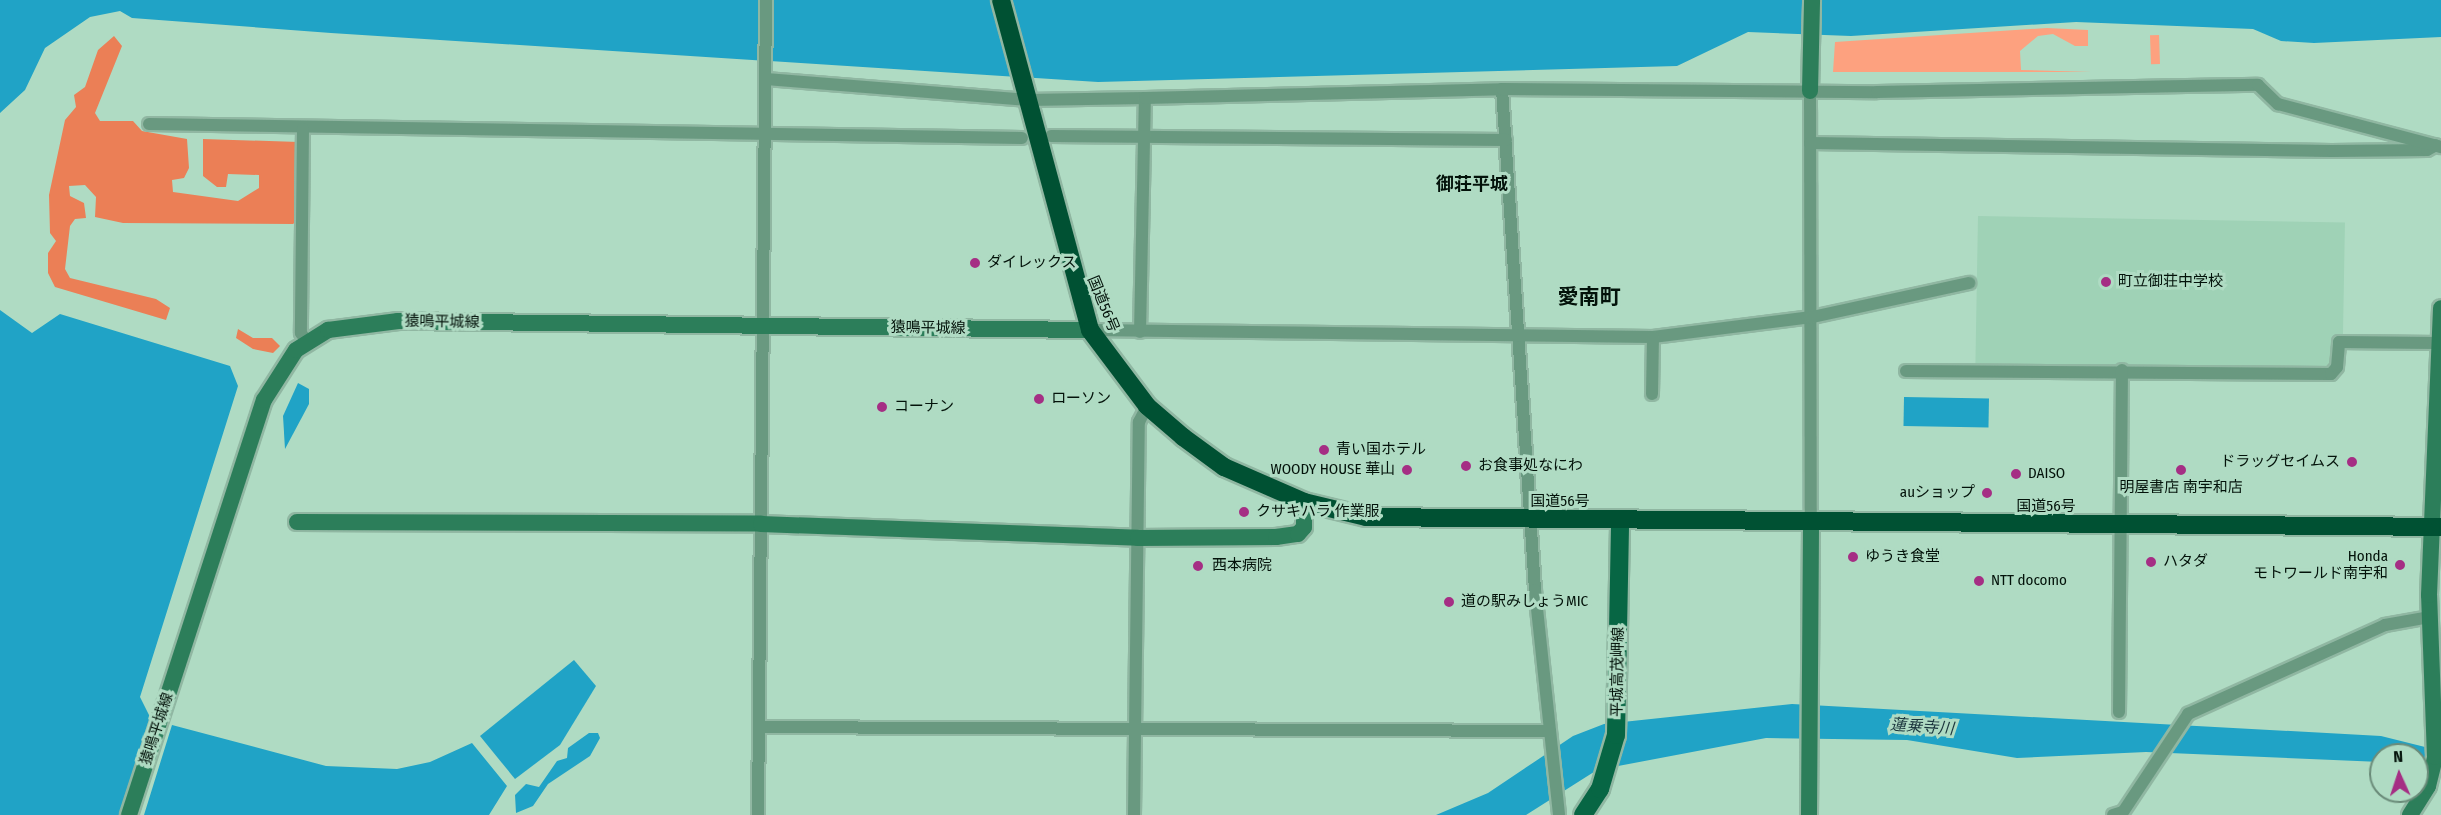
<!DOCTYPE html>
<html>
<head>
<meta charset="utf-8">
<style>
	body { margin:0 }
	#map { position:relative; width:2441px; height:815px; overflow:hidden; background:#afdbc3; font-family:"Fira Sans Condensed","Noto Sans JP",sans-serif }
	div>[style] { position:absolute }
	.built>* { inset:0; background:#9fd2b6; transform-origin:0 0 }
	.green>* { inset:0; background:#fda17f; transform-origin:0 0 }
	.forest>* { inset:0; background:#eb7f56 }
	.water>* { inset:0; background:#20a3c6; transform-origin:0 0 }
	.roads { filter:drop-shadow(2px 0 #90b7a2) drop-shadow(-2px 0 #90b7a2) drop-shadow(0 2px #90b7a2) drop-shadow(0 -2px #90b7a2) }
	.street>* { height:12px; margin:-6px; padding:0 6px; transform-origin:6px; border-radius:6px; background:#699980 }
	.secondary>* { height:16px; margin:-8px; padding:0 8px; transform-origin:8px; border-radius:8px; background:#2c7e5a }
	.primary>* { height:18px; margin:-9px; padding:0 9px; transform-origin:9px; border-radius:9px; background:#076644 }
	.highway>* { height:18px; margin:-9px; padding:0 9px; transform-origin:9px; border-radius:9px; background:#005133 }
	.dots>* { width:16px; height:16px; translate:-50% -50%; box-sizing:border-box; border:3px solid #afdbc3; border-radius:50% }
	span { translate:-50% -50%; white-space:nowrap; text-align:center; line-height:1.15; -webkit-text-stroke:6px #afdbc3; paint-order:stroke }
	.poi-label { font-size:15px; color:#03120a }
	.left { translate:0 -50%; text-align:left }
	.right { translate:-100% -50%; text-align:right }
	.street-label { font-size:15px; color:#03120a }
	.water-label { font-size:16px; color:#1b353d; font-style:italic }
	.quarter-label { font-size:18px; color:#03120a; font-weight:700 }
	.district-label { font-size:21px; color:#03120a; font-weight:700 }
	.north { position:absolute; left:2369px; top:743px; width:60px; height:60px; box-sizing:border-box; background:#afdbc3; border:2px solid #6a8b79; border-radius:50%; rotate:357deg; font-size:16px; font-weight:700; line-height:24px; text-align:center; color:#03120a }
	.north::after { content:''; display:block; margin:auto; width:21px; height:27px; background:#a52e84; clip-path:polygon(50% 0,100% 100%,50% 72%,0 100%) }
</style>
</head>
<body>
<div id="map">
	<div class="built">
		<i style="left:1978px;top:216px;width:367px;height:150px;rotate:1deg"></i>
	</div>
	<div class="green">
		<i style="clip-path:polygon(2047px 28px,2088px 30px,2088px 46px,2075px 46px,2053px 34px,2038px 36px,2020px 51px,2021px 70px,2091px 72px,1833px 72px,1835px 42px)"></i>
		<i style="left:2159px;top:35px;width:29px;height:9px;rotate:88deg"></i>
	</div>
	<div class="forest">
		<i style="clip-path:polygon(114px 36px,122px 46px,95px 113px,100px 121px,133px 121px,142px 131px,187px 139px,189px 168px,184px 178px,172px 180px,173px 192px,238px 201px,259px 188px,259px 175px,228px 174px,226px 187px,217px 187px,203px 176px,203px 139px,299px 142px,298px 220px,293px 224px,123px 223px,95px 217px,96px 197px,85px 185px,69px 186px,70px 196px,84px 203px,86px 218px,75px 219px,70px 226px,65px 269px,70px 278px,156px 299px,170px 308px,166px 320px,55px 287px,48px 273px,48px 253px,56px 241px,50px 233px,49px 195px,65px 120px,76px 107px,74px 95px,85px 87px,98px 50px)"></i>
		<i style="clip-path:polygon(238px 329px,253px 338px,272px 338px,280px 346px,273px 353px,253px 349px,236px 338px)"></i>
	</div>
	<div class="water">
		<i style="clip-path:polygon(0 0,2441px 0,2441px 37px,2314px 43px,2281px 41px,2253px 29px,2076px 22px,1851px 36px,1748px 32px,1677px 66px,1098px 82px,331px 33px,132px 18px,120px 11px,90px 17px,45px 48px,25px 90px,0 113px)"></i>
		<i style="clip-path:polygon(0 310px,32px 333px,60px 314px,230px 366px,238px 386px,140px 697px,152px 721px,121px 815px,0 815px)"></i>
		<i style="clip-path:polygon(298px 383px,309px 389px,309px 404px,285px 449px,283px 416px)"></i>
		<i style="left:1904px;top:397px;width:85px;height:29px;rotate:1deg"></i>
		<i style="clip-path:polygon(574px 660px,596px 686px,560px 745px,515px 779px,480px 736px)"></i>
		<i style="clip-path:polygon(1792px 704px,2381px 736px,2441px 751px,2441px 776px,2417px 770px,2417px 755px,2381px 755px,2381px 762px,2146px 752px,2017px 758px,1907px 740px,1766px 738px,1597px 770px,1526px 815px,1436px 815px,1488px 793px,1573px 736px,1604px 724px)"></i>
		<i style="clip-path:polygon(172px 725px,326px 766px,397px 769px,430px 762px,472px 743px,507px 786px,489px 815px,144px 815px)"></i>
		<i style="clip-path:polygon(589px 733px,598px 733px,600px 738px,590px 756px,548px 784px,533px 806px,516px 813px,515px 795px,526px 784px,539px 787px,557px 761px,567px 758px,568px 748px)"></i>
	</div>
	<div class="roads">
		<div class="street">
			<i style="left:766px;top:79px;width:263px;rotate:4.6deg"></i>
			<i style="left:1028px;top:100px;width:117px;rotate:-1deg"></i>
			<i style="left:1502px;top:89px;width:502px;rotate:86.23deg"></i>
			<i style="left:1535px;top:590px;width:226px;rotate:83.9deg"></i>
			<i style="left:1810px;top:91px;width:432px;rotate:89.9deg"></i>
			<i style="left:149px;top:124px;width:873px;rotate:0.92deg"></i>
			<i style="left:303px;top:129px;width:204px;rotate:90.6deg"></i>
			<i style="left:301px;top:333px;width:11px;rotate:56deg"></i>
			<i style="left:1051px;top:136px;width:455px;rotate:0.5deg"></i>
			<i style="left:1810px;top:143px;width:522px;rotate:0.88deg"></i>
			<i style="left:2332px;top:151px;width:95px;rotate:-0.6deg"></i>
			<i style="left:2427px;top:150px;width:10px;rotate:-29deg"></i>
			<i style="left:1090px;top:330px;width:563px;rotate:0.71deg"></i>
			<i style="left:1653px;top:337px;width:160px;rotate:-7.2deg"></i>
			<i style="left:1812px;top:317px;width:161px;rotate:-12.2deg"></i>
			<i style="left:1140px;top:332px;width:234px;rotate:-88.8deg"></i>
			<i style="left:1145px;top:98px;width:357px;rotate:-1.4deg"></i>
			<i style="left:1502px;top:89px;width:375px;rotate:0.5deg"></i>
			<i style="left:1877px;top:92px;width:381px;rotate:-1.1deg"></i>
			<i style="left:2258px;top:85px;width:28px;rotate:44deg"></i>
			<i style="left:2278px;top:104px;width:169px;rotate:14.8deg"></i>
			<i style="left:1906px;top:371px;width:425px;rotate:0.4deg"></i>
			<i style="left:2331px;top:374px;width:9px;rotate:-49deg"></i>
			<i style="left:2337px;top:367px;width:25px;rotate:-85deg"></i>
			<i style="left:2339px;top:342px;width:101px;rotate:0.6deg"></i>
			<i style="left:1652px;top:394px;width:57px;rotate:-89deg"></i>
			<i style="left:2119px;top:712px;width:342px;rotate:-89.5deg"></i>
			<i style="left:759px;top:727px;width:791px;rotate:0.29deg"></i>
			<i style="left:758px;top:815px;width:815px;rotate:-89.44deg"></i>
			<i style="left:1134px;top:815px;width:393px;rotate:-89.3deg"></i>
			<i style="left:1139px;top:422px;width:18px;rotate:-63deg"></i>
			<i style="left:2113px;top:815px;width:10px;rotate:-17deg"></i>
			<i style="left:2123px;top:812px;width:118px;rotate:-56.4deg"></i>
			<i style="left:2188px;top:714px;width:216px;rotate:-24.3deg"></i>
			<i style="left:2385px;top:625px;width:46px;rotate:-10.1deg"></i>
		</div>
		<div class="secondary">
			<i style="left:1810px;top:91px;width:91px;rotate:-88.7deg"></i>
			<i style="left:297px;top:522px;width:464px;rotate:0.2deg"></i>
			<i style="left:761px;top:524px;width:377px;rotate:2.1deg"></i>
			<i style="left:1138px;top:538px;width:138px;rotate:-0.4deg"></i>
			<i style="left:1276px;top:537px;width:22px;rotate:-8deg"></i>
			<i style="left:1298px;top:534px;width:9px;rotate:-49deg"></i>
			<i style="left:1304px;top:527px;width:25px;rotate:-90deg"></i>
			<i style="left:129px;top:815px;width:436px;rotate:-72deg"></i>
			<i style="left:264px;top:400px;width:59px;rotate:-57.4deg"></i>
			<i style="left:296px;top:350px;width:38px;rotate:-32deg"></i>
			<i style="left:328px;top:330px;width:71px;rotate:-7.3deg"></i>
			<i style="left:398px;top:321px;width:692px;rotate:0.75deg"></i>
			<i style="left:1809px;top:815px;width:292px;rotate:-89.6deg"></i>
			<i style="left:2410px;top:815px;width:34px;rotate:-58deg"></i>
			<i style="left:2428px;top:786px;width:30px;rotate:-76deg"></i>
			<i style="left:2435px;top:757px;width:162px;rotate:-92.1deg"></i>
			<i style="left:2429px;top:595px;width:287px;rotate:-87.6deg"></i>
		</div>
		<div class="primary">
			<i style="left:1583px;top:815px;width:31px;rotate:-57deg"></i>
			<i style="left:1600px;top:789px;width:56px;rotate:-73.5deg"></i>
			<i style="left:1616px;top:735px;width:215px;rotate:-88.9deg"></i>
		</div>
		<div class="highway">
			<i style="left:1001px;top:0;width:342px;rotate:74.9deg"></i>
			<i style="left:1090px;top:330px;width:95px;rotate:53.1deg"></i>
			<i style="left:1147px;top:406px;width:48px;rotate:40.7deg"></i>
			<i style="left:1183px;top:437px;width:51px;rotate:36.2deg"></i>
			<i style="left:1224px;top:467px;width:87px;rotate:23.6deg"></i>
			<i style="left:1304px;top:502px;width:64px;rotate:13.6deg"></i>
			<i style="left:1366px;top:517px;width:1075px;rotate:0.53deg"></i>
		</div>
	</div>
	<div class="dots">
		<i style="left:975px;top:263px;background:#a52e84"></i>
		<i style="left:2106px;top:282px;background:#a52e84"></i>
		<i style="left:1039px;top:399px;background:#a52e84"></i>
		<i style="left:882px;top:407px;background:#a52e84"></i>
		<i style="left:1324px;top:450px;background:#a52e84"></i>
		<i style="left:2352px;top:462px;background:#a52e84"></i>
		<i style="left:1466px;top:466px;background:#a52e84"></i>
		<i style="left:1407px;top:470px;background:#a52e84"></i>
		<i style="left:2181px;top:470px;background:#a52e84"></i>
		<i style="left:2016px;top:474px;background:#a52e84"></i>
		<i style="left:1987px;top:493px;background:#a52e84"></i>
		<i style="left:1244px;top:512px;background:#a52e84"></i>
		<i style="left:1853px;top:557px;background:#a52e84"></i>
		<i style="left:2151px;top:562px;background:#a52e84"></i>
		<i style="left:2400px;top:565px;background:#a52e84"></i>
		<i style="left:1198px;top:566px;background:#a52e84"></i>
		<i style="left:1979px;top:581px;background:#a52e84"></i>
		<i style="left:1449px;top:602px;background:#a52e84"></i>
	</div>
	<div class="poi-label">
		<span class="left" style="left:987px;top:263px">ダイレックス</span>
		<span class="left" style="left:2118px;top:282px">町立御荘中学校</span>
		<span class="left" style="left:1051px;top:399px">ローソン</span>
		<span class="left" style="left:894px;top:407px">コーナン</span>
		<span class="left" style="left:1336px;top:450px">青い国ホテル</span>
		<span class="right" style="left:2340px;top:462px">ドラッグセイムス</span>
		<span class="left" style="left:1478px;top:466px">お食事処なにわ</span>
		<span class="right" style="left:1395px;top:470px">WOODY HOUSE 華山</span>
		<span class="left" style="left:2028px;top:474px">DAISO</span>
		<span style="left:2181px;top:488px">明屋書店 南宇和店</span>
		<span class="right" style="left:1975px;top:493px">auショップ</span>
		<span class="left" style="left:1256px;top:512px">クサキハラ 作業服</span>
		<span class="right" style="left:2388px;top:565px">Honda<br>モトワールド南宇和</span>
		<span class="left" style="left:1865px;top:557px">ゆうき食堂</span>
		<span class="left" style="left:2163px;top:562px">ハタダ</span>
		<span class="left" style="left:1212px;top:566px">西本病院</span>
		<span class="left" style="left:1991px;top:581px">NTT docomo</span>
		<span class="left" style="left:1461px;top:602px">道の駅みしょうMIC</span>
	</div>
	<div class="street-label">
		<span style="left:1103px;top:304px;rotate:68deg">国道56号</span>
		<span style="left:442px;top:322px;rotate:1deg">猿鳴平城線</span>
		<span style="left:928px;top:328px;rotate:1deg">猿鳴平城線</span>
		<span style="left:1560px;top:502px">国道56号</span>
		<span style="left:2046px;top:507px">国道56号</span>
		<span style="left:1618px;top:672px;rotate:-89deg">平城高茂岬線</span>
		<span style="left:157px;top:729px;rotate:-72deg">猿鳴平城線</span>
	</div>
	<div class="water-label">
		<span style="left:1922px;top:727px;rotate:4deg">蓮乗寺川</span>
	</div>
	<div class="quarter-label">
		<span style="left:1472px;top:184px">御荘平城</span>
	</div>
	<div class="district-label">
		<span style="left:1589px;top:297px">愛南町</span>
	</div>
	<div class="north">N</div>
</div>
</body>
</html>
